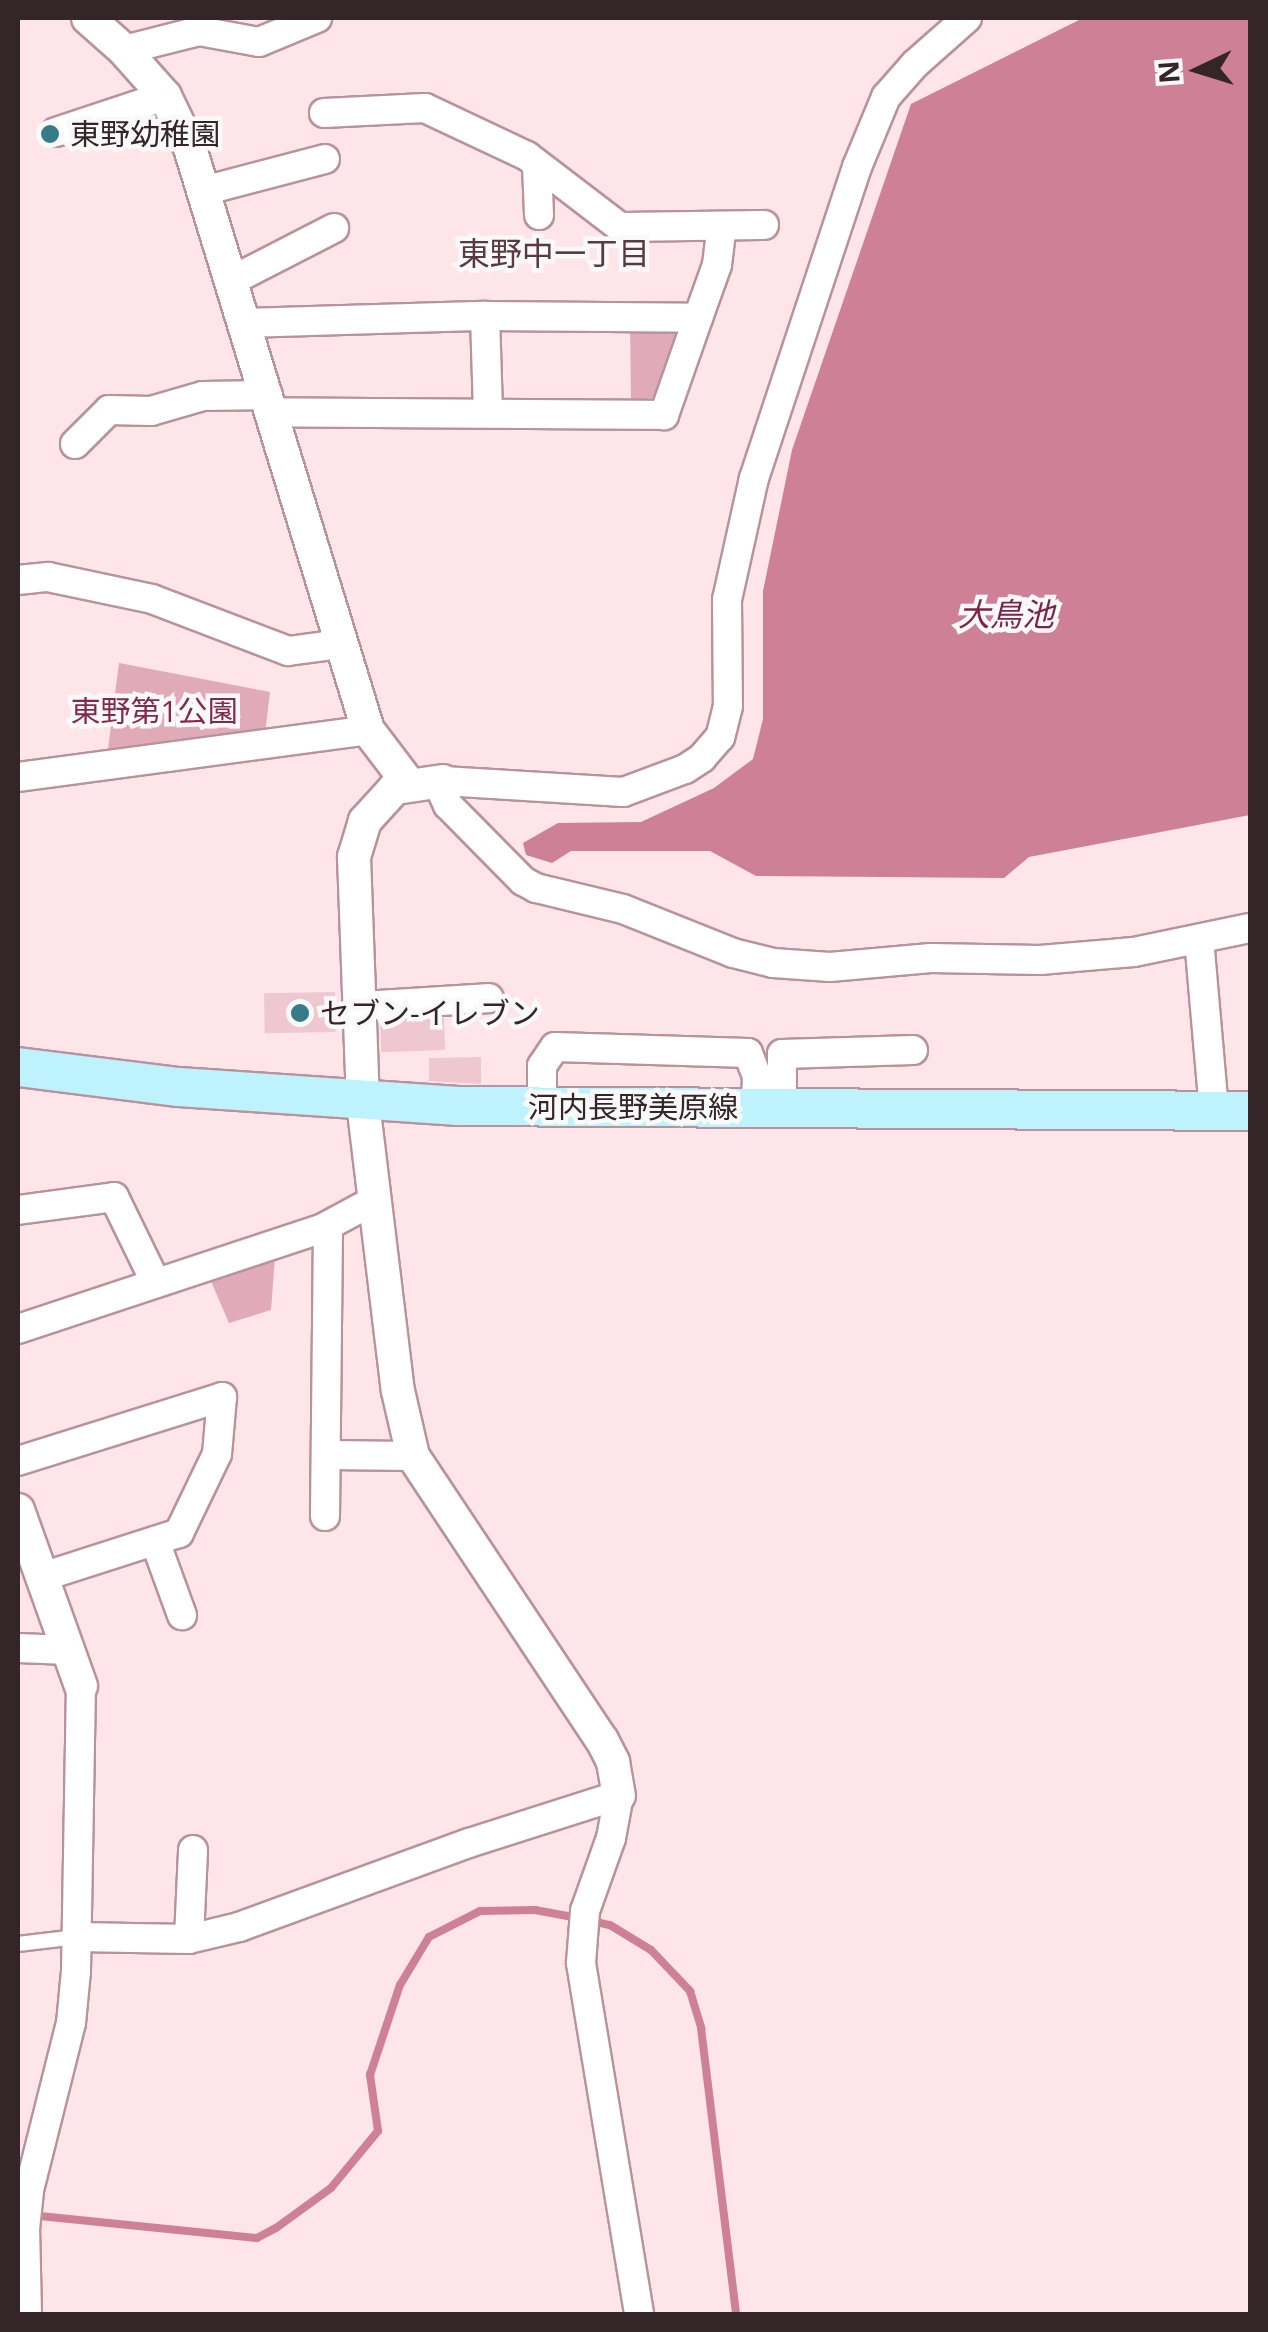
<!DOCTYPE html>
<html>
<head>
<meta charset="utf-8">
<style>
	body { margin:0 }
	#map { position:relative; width:1268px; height:2332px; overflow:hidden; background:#fee5ea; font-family:"Open Sans","Noto Sans JP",sans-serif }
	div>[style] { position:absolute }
	.green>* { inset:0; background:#e1aab8 }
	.water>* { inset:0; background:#cd8096 }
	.stream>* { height:8px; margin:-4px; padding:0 4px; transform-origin:4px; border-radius:4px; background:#cd8096 }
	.building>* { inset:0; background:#efc7d1; transform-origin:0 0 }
	.roads { filter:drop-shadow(2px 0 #b8939c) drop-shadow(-2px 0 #b8939c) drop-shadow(0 2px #b8939c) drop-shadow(0 -2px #b8939c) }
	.service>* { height:14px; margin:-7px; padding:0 7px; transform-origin:7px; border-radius:7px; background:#fff }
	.minor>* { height:28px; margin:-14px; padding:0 14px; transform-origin:14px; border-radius:14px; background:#fff }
	.tertiary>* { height:32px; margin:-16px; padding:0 16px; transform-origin:16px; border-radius:16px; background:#fff }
	.secondary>* { height:38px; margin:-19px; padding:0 19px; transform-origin:19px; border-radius:19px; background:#bef2fc }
	.dots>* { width:28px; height:28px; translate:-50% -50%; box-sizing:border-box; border:5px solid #f9f9f9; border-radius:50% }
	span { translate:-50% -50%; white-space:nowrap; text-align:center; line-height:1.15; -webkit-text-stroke:9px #f9f9f9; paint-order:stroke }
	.poi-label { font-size:30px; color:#342529 }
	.left { translate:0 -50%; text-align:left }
	.park-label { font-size:30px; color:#85294b }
	.street-label { font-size:30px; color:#342529 }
	.neighbourhood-label { font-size:32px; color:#593942 }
	.water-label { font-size:32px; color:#7e2345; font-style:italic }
	.frame { position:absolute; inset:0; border:20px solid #342529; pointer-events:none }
	.north { position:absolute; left:1148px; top:20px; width:100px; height:100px; -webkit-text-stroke:8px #f9f9f9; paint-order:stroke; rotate:266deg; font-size:28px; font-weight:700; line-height:40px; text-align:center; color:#342529 }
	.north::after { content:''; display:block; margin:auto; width:35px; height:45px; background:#342529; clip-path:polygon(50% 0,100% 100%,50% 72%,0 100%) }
</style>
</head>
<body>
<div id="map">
	<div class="green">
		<i style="clip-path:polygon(630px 325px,672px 325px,679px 335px,655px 398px,631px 400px)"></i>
		<i style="clip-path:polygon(119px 663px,270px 692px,265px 734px,107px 757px)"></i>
		<i style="clip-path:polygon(276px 1244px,271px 1310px,229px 1323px,210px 1279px)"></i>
	</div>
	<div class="water">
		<i style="clip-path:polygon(1083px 18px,1250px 18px,1250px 815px,1029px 857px,1004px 878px,756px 876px,710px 851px,571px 851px,552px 863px,526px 855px,523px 843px,558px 823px,641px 822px,714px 788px,753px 759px,763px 719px,763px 591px,792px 450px,911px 104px)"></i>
	</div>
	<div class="stream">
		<i style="left:592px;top:1921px;width:18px;rotate:13deg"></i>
		<i style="left:610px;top:1925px;width:48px;rotate:31.4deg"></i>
		<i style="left:651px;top:1950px;width:57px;rotate:46.4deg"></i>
		<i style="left:690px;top:1991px;width:39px;rotate:73deg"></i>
		<i style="left:701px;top:2028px;width:288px;rotate:83deg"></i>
		<i style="left:30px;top:2215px;width:228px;rotate:5.8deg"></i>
		<i style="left:257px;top:2238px;width:21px;rotate:-28deg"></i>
		<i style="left:276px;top:2228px;width:68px;rotate:-36deg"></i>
		<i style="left:331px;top:2188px;width:74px;rotate:-50.5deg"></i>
		<i style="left:378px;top:2131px;width:57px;rotate:-98.1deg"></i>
		<i style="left:370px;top:2075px;width:95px;rotate:-71.6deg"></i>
		<i style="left:400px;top:1985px;width:56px;rotate:-58.9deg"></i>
		<i style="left:429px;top:1937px;width:57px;rotate:-27deg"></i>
		<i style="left:480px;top:1911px;width:55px;rotate:-1deg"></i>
		<i style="left:535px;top:1910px;width:44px;rotate:10.5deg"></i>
	</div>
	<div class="building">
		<i style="left:335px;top:992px;width:40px;height:71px;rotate:89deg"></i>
		<i style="left:444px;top:1018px;width:32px;height:64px;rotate:88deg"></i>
		<i style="clip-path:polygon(481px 1057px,481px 1084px,429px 1081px,429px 1058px)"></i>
	</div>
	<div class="roads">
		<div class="service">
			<i style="left:18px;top:1944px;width:59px;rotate:-6.8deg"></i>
		</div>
		<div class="minor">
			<i style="left:967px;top:18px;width:69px;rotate:138.5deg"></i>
			<i style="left:915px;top:64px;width:44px;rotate:131.3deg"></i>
			<i style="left:886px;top:97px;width:76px;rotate:112.5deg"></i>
			<i style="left:857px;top:167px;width:328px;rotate:108.3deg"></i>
			<i style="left:754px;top:478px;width:125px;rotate:102.5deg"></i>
			<i style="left:727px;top:600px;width:106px;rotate:89.5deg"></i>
			<i style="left:728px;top:706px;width:32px;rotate:104deg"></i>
			<i style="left:720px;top:737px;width:28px;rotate:131deg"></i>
			<i style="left:702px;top:758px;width:20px;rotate:147deg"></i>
			<i style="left:685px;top:769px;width:66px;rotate:159.6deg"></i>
			<i style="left:623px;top:792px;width:180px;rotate:-176.5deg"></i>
			<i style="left:443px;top:781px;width:13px;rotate:90deg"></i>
			<i style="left:443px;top:794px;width:12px;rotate:66deg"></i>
			<i style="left:448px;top:805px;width:107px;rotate:45.4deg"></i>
			<i style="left:523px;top:881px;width:15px;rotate:28deg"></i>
			<i style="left:536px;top:888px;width:89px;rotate:13.6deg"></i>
			<i style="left:623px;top:909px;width:118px;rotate:21.8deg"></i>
			<i style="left:733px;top:953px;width:41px;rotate:14deg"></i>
			<i style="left:773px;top:963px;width:57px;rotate:4deg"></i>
			<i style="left:830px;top:967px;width:101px;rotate:-5.1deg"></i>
			<i style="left:931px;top:958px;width:109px;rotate:1.1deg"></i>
			<i style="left:1040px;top:960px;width:94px;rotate:-4.9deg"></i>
			<i style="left:1134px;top:952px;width:118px;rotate:-11.7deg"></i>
			<i style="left:124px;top:50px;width:77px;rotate:-14.2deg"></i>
			<i style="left:199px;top:31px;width:61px;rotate:10.4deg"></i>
			<i style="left:259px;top:42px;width:63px;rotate:-22.5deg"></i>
			<i style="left:324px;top:113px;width:101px;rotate:-2.8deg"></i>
			<i style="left:425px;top:108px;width:113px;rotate:25.2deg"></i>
			<i style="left:527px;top:156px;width:117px;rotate:37.4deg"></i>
			<i style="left:620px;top:227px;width:144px;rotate:-0.8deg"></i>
			<i style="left:56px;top:132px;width:115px;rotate:-18.3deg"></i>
			<i style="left:537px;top:165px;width:50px;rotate:87.7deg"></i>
			<i style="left:203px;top:191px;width:126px;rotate:-14.7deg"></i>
			<i style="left:231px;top:281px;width:116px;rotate:-27.2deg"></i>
			<i style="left:485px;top:316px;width:95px;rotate:88.2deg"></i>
			<i style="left:698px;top:318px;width:56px;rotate:-70.3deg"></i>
			<i style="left:717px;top:265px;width:39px;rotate:-83deg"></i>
			<i style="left:244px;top:323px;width:241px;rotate:-1.7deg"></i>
			<i style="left:485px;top:316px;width:213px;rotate:0.5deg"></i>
			<i style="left:698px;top:318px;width:103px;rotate:109.3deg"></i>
			<i style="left:664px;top:415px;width:390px;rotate:-179.6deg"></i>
			<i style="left:75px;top:444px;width:48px;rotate:-45deg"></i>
			<i style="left:109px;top:410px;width:42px;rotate:1.4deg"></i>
			<i style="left:151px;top:411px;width:54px;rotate:-16.1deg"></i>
			<i style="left:203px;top:396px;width:65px;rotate:-0.9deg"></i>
			<i style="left:18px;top:580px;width:30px;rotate:-6deg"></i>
			<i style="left:48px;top:577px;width:106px;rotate:11.9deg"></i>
			<i style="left:152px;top:599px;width:146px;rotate:20.9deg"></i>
			<i style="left:288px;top:651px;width:52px;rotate:-7.7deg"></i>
			<i style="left:18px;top:777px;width:353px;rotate:-7.6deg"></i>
			<i style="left:1199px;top:939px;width:173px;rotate:85deg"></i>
			<i style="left:360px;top:1006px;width:129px;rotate:-3.5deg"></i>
			<i style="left:542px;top:1107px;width:41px;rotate:-90deg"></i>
			<i style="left:542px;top:1066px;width:23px;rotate:-56deg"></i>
			<i style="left:555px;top:1047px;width:193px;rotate:1.8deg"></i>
			<i style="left:748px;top:1053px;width:25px;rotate:69deg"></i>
			<i style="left:757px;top:1076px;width:31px;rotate:92deg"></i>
			<i style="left:782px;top:1107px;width:53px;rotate:-90deg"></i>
			<i style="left:782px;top:1054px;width:131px;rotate:-1.7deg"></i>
			<i style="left:18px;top:1210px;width:97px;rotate:-7.7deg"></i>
			<i style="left:114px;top:1197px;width:96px;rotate:64deg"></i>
			<i style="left:18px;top:1329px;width:321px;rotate:-18.3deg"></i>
			<i style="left:323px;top:1228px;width:59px;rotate:-28.3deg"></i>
			<i style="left:326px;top:1455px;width:87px;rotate:0.7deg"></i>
			<i style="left:18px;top:1461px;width:214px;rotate:-17.4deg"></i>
			<i style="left:222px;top:1397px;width:57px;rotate:95deg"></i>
			<i style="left:217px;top:1454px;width:88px;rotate:115.7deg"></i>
			<i style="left:179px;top:1533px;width:144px;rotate:162.2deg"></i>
			<i style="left:325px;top:1516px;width:290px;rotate:-89.4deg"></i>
			<i style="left:155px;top:1541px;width:79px;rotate:70deg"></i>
			<i style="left:18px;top:1648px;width:50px;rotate:2.3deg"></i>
			<i style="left:77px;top:1937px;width:112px;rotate:1deg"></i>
			<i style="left:189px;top:1939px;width:51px;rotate:-13.5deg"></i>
			<i style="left:239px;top:1927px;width:245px;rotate:-20.1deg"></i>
			<i style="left:469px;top:1843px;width:157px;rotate:-17.7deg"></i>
			<i style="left:619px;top:1795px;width:44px;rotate:100.5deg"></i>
			<i style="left:611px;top:1838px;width:77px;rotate:109.6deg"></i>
			<i style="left:585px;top:1911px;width:52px;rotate:94.4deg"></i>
			<i style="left:581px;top:1963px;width:356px;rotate:80.6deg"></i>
			<i style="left:189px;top:1939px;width:89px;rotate:-87.4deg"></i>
			<i style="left:27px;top:2314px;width:85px;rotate:-91.3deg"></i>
			<i style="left:25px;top:2229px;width:39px;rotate:-84deg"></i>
			<i style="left:29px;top:2190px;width:172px;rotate:-75.9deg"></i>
			<i style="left:71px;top:2023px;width:52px;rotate:-84.5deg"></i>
			<i style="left:76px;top:1971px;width:285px;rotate:-89deg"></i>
		</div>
		<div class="tertiary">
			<i style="left:88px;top:18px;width:48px;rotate:41.6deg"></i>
			<i style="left:124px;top:50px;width:62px;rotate:48.3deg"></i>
			<i style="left:165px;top:96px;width:58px;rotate:64.3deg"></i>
			<i style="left:190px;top:148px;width:609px;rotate:72.99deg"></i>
			<i style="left:368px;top:730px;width:68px;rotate:52.8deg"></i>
			<i style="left:443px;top:781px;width:49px;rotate:171.7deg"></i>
			<i style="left:395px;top:788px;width:45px;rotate:132.3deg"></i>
			<i style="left:365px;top:821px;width:38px;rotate:107deg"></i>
			<i style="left:354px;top:857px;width:246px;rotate:87.9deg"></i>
			<i style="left:363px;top:1103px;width:290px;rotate:83.1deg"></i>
			<i style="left:398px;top:1391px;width:67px;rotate:77deg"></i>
			<i style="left:413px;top:1456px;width:341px;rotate:56.4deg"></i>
			<i style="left:602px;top:1740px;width:25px;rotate:63deg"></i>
			<i style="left:613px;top:1762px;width:34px;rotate:80deg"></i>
			<i style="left:18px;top:1510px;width:187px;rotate:70.3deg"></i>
		</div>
		<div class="secondary">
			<i style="left:18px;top:1067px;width:162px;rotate:7.1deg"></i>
			<i style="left:179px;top:1087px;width:280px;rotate:3.9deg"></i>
			<i style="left:458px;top:1106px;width:792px;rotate:0.36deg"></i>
		</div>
	</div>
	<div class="dots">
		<i style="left:50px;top:134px;background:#367b89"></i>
		<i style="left:300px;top:1013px;background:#367b89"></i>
	</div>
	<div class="poi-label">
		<span class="left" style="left:70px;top:134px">東野幼稚園</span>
		<span class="left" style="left:320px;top:1013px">セブン-イレブン</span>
	</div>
	<div class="park-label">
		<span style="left:154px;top:711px">東野第1公園</span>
	</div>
	<div class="street-label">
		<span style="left:633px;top:1107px">河内長野美原線</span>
	</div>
	<div class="neighbourhood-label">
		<span style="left:554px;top:253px">東野中一丁目</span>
	</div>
	<div class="water-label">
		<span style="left:1006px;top:614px">大鳥池</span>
	</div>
	<div class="frame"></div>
	<div class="north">N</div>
</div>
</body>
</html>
